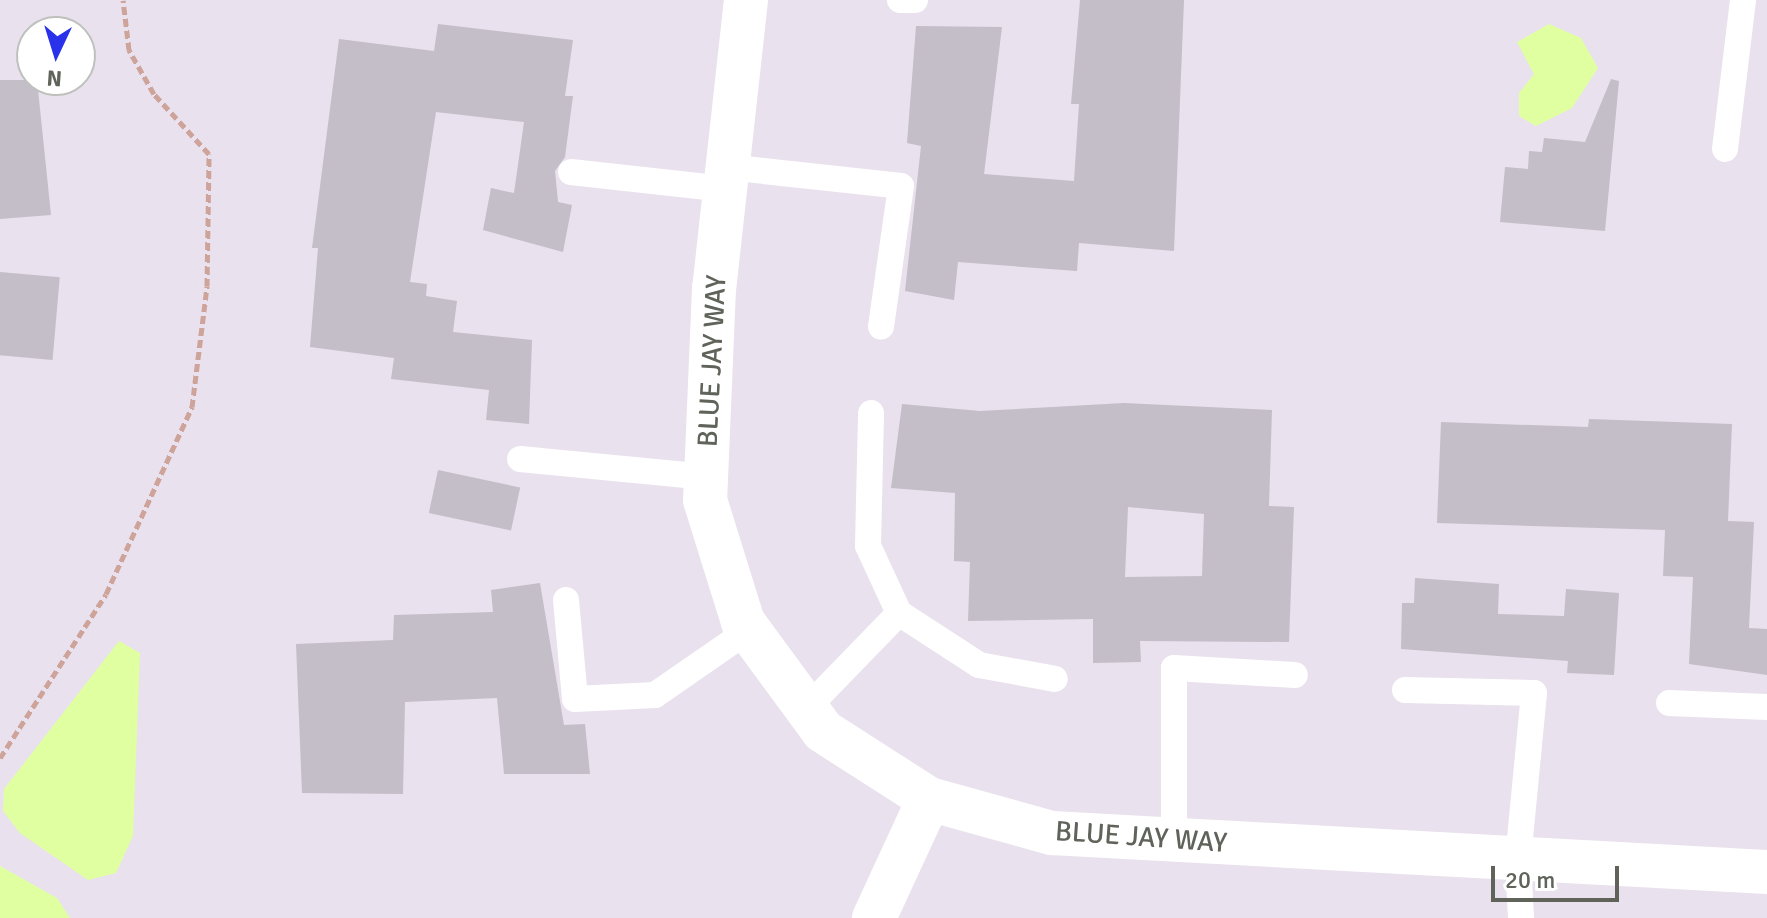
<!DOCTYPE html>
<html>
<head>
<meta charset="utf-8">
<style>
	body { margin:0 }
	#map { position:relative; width:1767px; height:918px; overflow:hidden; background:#e9e1ed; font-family:Signika,sans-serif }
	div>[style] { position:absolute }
	.water>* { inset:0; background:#e0ffa0 }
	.building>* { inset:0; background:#c4bec8; transform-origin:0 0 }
	.path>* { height:5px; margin-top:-2.5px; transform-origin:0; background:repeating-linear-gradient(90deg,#cda39a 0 8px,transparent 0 12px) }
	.lane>* { height:26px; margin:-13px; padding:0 13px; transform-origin:13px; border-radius:13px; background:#fff }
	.street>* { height:44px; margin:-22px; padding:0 22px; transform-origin:22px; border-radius:22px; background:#fff }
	span { translate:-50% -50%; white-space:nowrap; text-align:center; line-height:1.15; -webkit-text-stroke:8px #fff; paint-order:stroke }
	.street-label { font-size:28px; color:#5f635a }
	.north { position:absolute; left:16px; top:16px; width:80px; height:80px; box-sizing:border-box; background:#fff; border:2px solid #bfc1bd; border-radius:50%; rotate:184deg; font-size:22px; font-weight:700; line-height:32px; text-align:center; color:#5f635a }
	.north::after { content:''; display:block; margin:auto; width:28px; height:36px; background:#2a31ea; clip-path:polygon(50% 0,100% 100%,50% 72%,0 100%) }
	.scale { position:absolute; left:1491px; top:866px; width:128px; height:36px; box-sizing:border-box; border:4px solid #5f635a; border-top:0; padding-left:10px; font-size:24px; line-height:28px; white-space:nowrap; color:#5f635a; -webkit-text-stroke:6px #fff; paint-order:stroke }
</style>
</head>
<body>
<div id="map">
	<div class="water">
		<i style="clip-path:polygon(1549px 24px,1581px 38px,1598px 68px,1572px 108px,1536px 126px,1519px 116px,1519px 93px,1534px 74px,1517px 42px)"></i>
		<i style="clip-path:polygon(119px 641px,140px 653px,133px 836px,116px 873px,88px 880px,20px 833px,3px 811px,4px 789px)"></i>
		<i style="clip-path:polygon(0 866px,57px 898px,70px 918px,0 918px)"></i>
	</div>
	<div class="building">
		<i style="clip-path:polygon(1080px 0,1184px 0,1174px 251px,1079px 243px,1077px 271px,958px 262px,954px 300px,905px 291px,921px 146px,907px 143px,916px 26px,1002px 27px,984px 174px,1074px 181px,1079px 104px,1071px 104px)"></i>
		<i style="clip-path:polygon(438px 24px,573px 40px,565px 96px,573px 96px,565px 157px,555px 171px,558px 202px,572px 205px,563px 252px,483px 230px,491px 188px,514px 193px,524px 122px,436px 112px,410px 282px,427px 284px,426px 296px,457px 301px,453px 332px,532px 340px,529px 424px,486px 420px,489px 390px,391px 379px,394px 358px,310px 347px,318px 248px,312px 248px,339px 39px,434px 51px)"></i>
		<i style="clip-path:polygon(1611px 79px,1619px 81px,1605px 231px,1500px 222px,1505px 167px,1528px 169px,1529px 151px,1542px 152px,1544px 138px,1585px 142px)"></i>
		<i style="clip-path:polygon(0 80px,37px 80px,51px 215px,0 219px)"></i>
		<i style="left:0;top:272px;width:60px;height:83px;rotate:5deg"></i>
		<i style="clip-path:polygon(evenodd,1124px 403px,1272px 410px,1269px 506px,1294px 507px,1289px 642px,1140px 641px,1141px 662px,1093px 663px,1093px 619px,968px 621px,970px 562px,954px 561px,955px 493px,891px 488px,902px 404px,980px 411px,1124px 403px,1128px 507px,1204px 514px,1202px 576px,1125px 577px,1128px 507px)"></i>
		<i style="clip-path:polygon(1589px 419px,1732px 424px,1728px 521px,1754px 522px,1749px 628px,1767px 629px,1767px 675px,1689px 664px,1693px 577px,1663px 576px,1665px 530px,1437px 523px,1441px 422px,1588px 427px)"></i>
		<i style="left:438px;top:470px;width:84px;height:44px;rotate:12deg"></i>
		<i style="clip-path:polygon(1415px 578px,1499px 584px,1498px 614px,1564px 616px,1566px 589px,1619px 593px,1614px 675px,1567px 673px,1568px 661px,1401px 649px,1402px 603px,1414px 603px)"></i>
		<i style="clip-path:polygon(540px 583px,564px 725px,585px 724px,590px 774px,504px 774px,497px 698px,405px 702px,403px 794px,302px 793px,296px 644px,393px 640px,394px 615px,493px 612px,491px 590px)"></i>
	</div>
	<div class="path">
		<i style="left:0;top:758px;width:195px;rotate:-57.1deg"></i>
		<i style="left:106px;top:594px;width:206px;rotate:-65.3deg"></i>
		<i style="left:192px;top:407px;width:122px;rotate:-82.9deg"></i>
		<i style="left:207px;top:286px;width:132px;rotate:-89.1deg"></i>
		<i style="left:209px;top:154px;width:81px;rotate:-132.5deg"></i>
		<i style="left:154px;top:94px;width:51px;rotate:-119.6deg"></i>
		<i style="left:129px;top:50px;width:50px;rotate:-96.8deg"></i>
	</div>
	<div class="lane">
		<i style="left:900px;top:0;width:15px"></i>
		<i style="left:1725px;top:149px;width:150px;rotate:-83.1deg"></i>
		<i style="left:727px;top:167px;width:175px;rotate:6.2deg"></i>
		<i style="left:901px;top:186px;width:142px;rotate:98.1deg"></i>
		<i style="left:571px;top:172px;width:155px;rotate:6.3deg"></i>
		<i style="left:520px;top:459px;width:188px;rotate:5.5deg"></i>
		<i style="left:566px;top:600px;width:99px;rotate:84.8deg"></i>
		<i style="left:575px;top:699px;width:80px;rotate:-2.9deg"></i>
		<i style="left:655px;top:695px;width:114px;rotate:-34.7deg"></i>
		<i style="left:899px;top:613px;width:95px;rotate:33deg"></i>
		<i style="left:979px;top:665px;width:77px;rotate:10.4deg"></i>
		<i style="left:1405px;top:690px;width:129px;rotate:1.3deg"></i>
		<i style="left:1534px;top:693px;width:167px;rotate:95.5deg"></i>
		<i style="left:1518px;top:859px;width:59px;rotate:87.1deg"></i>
		<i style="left:1669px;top:703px;width:98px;rotate:2.3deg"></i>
		<i style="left:807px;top:708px;width:132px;rotate:-45.9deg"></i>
		<i style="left:899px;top:613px;width:74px;rotate:-114.8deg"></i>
		<i style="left:868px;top:546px;width:133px;rotate:-88.7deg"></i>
		<i style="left:1174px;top:840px;width:172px;rotate:-90deg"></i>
		<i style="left:1174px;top:668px;width:121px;rotate:3.3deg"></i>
	</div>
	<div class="street">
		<i style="left:746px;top:0;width:290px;rotate:96.3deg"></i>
		<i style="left:714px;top:288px;width:212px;rotate:92.4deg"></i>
		<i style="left:705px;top:500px;width:128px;rotate:72.7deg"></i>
		<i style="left:743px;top:622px;width:135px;rotate:53.7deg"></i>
		<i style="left:823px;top:731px;width:126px;rotate:32.7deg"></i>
		<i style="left:929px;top:799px;width:128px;rotate:15.5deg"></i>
		<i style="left:1052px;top:833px;width:716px;rotate:3.12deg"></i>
		<i style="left:874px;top:918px;width:131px;rotate:-65.2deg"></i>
	</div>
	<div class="street-label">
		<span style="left:712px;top:361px;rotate:-87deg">BLUE JAY WAY</span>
		<span style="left:1141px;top:837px;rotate:4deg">BLUE JAY WAY</span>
	</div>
	<div class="north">N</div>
	<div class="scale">20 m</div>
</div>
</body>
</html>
